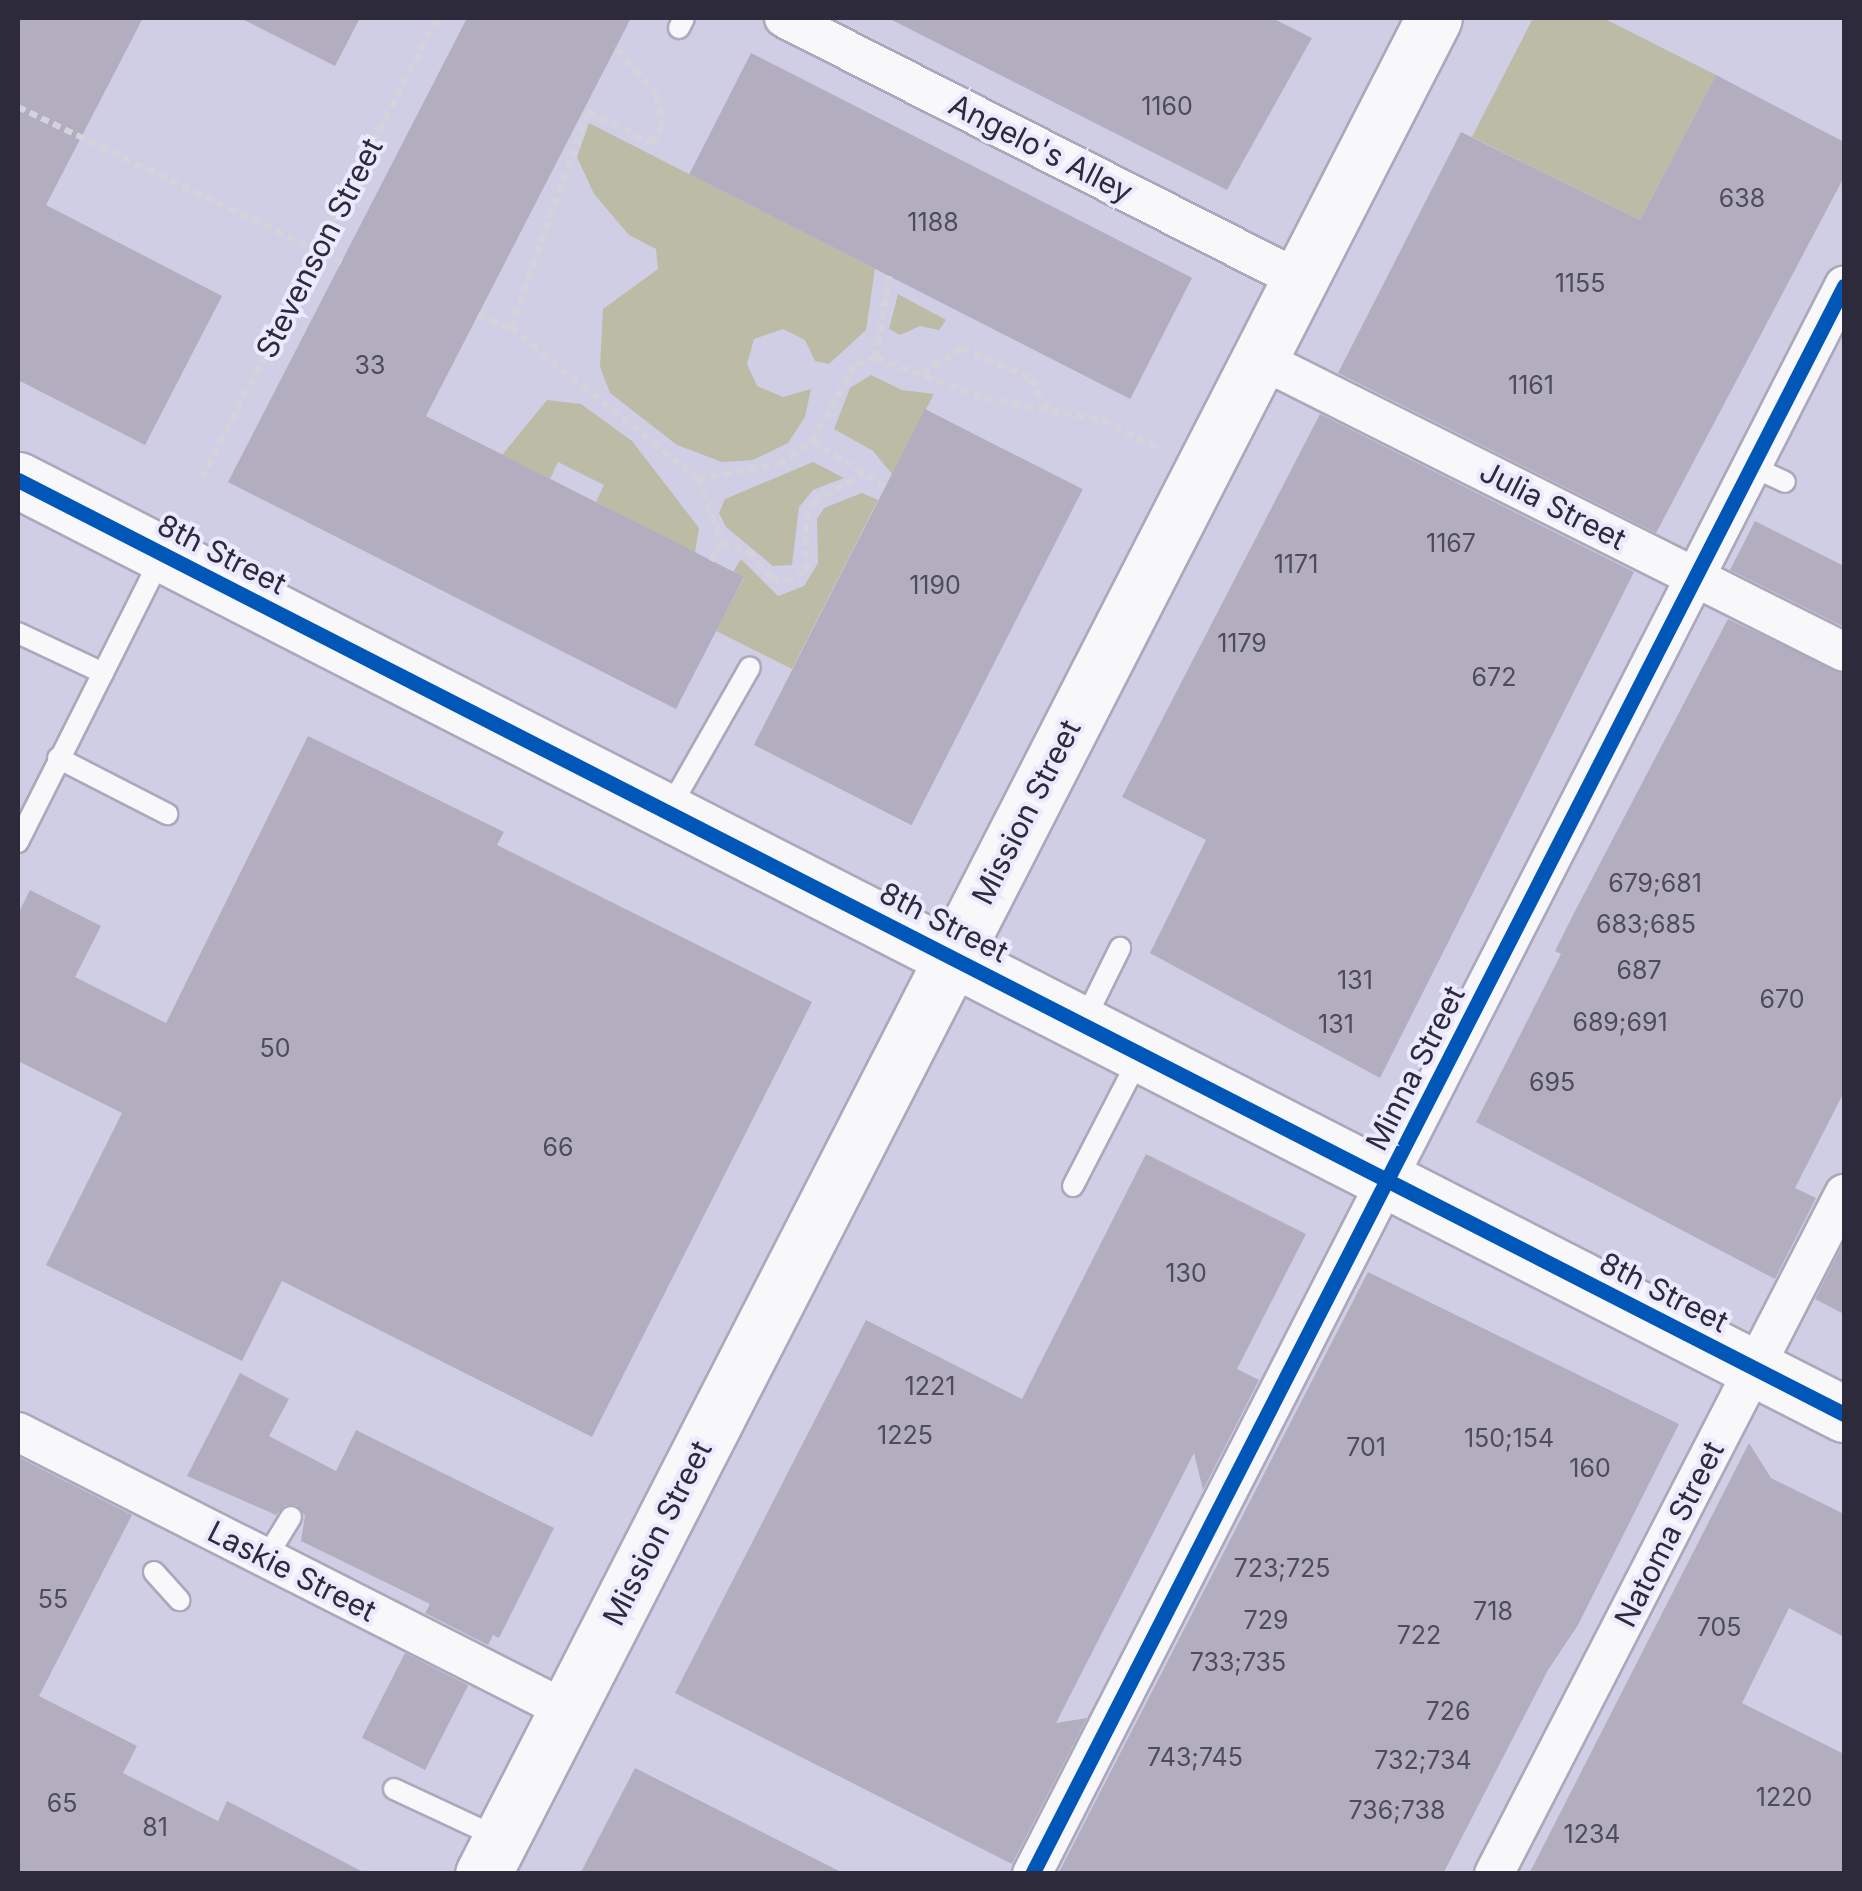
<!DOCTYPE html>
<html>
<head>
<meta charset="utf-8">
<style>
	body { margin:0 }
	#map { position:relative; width:1862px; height:1891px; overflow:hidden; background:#d0cee5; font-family:Inter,sans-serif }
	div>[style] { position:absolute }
	.green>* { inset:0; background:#bcbba6 }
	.building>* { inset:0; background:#b2aebf; transform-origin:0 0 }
	.path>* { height:6px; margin-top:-3px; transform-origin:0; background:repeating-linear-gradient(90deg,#d4d3db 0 8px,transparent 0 13px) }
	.roads { filter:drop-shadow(2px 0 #aaa8ba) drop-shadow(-2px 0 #aaa8ba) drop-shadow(0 2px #aaa8ba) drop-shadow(0 -2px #aaa8ba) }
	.service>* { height:20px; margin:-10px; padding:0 10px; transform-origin:10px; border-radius:10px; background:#f8f8fb }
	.minor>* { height:38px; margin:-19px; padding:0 19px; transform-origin:19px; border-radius:19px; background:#f8f8fb }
	.secondary>* { height:55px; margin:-27.5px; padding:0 27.5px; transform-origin:27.5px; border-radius:27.5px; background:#f8f8fb }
	.cycleway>* { height:15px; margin:-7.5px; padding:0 7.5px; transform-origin:7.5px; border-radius:7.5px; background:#0057b8 }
	span { translate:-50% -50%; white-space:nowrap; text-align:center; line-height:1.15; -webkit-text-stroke:8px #eae9fe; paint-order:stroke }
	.number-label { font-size:25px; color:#4e4c5c }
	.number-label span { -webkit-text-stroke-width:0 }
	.street-label { font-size:30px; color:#2d2b3b }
	.frame { position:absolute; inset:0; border:20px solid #2d2b3b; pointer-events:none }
</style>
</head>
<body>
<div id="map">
	<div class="green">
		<i style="clip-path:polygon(1533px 18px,1603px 18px,1716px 75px,1640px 220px,1472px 137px)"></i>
		<i style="clip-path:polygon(589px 123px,875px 269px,866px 330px,829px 364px,815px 361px,805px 340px,783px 329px,754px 339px,747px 364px,757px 386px,783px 397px,811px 389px,805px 417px,788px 443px,753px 460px,722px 462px,677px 445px,610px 393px,600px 367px,603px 309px,658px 269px,656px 249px,629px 235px,594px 194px,577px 157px)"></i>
		<i style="clip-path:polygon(898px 294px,946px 320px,939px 330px,920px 326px,900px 335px,889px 329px)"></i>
		<i style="clip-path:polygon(871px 375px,902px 390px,934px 394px,892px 474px,873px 451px,834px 429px,850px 388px)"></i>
		<i style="clip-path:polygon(547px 400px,581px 404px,632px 441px,699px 528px,695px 553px,596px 502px,604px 485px,558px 462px,550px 479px,502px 455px)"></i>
		<i style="clip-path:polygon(813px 462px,844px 478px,813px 490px,799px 507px,792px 565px,773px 566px,726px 527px,719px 513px,725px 499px)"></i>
		<i style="clip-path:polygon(862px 493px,878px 500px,792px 669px,716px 631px,744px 578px,733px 572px,741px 559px,778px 596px,804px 586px,818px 563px,817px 519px,824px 508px)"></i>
	</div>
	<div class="building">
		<i style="clip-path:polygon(18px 18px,143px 18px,46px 205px,222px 296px,145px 445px,18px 380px)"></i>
		<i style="clip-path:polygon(240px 18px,360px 18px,335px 66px)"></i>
		<i style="clip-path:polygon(467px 18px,631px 18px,426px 416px,744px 577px,676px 709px,228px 482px)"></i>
		<i style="clip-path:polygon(888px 18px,1272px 18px,1312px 38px,1227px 190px)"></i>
		<i style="left:751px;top:53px;width:495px;height:136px;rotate:27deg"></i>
		<i style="clip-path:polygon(1716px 75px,1844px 142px,1844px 177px,1656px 533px,1338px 373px,1461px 132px,1640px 220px)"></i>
		<i style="left:925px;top:409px;width:177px;height:377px;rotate:27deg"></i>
		<i style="clip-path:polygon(1320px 414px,1634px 572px,1380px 1078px,1150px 953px,1206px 840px,1122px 797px)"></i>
		<i style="clip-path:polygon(1755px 521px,1844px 566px,1844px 627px,1730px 570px)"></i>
		<i style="clip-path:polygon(1728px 619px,1844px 674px,1844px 1092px,1795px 1188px,1816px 1198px,1775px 1279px,1476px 1122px,1561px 954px,1555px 951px,1574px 913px)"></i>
		<i style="clip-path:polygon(308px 736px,504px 832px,497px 845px,812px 1002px,592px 1437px,282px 1281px,242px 1361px,46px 1265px,122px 1113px,18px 1061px,18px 914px,30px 890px,101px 926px,75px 977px,166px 1023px)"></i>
		<i style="clip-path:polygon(1146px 1154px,1306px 1234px,1237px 1369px,1259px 1380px,1203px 1490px,1194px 1453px,1056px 1723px,1087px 1718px,1012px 1864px,675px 1693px,866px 1320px,1022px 1399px)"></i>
		<i style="clip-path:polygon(1844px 1242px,1844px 1314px,1815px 1299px)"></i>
		<i style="clip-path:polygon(1368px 1272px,1679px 1424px,1578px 1625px,1548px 1670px,1443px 1874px,1058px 1874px)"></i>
		<i style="clip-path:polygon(240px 1373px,289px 1399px,269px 1436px,336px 1471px,356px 1430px,554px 1528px,499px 1638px,493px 1635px,488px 1645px,425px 1613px,430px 1604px,301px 1541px,305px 1516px,297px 1505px,285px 1505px,276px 1515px,187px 1476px)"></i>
		<i style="clip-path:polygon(1749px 1443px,1771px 1478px,1844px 1514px,1844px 1637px,1789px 1608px,1742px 1703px,1844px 1754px,1844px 1874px,1529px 1874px)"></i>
		<i style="clip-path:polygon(18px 1457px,132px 1515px,39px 1696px,137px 1746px,123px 1773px,218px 1821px,227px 1801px,367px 1874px,18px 1874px)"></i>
		<i style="left:405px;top:1653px;width:71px;height:95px;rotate:27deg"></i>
		<i style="clip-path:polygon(635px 1768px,845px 1874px,580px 1874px)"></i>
	</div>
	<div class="path">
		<i style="left:18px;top:107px;width:359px;rotate:25.6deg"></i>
		<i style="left:478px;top:315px;width:35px;rotate:22deg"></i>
		<i style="left:511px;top:328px;width:240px;rotate:38.9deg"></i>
		<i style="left:698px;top:479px;width:82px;rotate:-10.5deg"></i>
		<i style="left:779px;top:464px;width:40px;rotate:-34.9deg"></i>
		<i style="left:812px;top:441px;width:89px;rotate:-60.3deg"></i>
		<i style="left:856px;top:364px;width:21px;rotate:-17deg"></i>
		<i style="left:876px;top:358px;width:118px;rotate:20.3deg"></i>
		<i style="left:987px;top:399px;width:118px;rotate:10.3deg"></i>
		<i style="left:1103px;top:420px;width:61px;rotate:27.4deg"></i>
		<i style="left:511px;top:328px;width:229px;rotate:-70.4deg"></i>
		<i style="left:588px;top:112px;width:71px;rotate:25.8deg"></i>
		<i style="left:652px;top:143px;width:18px;rotate:-56deg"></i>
		<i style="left:662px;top:128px;width:33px;rotate:-99deg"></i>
		<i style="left:657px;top:95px;width:65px;rotate:-130.6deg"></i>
		<i style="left:876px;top:358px;width:83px;rotate:-81deg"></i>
		<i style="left:922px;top:374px;width:48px;rotate:-33deg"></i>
		<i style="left:962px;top:348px;width:76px;rotate:24.2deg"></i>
		<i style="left:1031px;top:379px;width:38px;rotate:60deg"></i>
		<i style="left:812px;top:441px;width:86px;rotate:32.2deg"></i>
		<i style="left:202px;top:478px;width:517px;rotate:-62.94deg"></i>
		<i style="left:698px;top:479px;width:67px;rotate:69.1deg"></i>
		<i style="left:722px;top:542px;width:29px;rotate:20deg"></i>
		<i style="left:749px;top:552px;width:34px;rotate:50deg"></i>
		<i style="left:771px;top:578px;width:15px;rotate:11deg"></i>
		<i style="left:786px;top:581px;width:22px;rotate:-27deg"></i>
		<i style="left:806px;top:571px;width:52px;rotate:-90deg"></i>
		<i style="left:806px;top:519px;width:18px;rotate:-68deg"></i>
		<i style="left:813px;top:502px;width:58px;rotate:-28.8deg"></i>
		<i style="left:711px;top:561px;width:22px;rotate:-60deg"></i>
	</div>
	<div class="roads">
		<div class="service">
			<i style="left:679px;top:28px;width:11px;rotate:-63deg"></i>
			<i style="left:1753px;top:467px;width:35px;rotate:25deg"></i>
			<i style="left:18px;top:633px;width:94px;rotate:25.2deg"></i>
			<i style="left:58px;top:758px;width:123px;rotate:27.2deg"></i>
			<i style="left:669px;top:809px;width:163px;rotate:-60.3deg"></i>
			<i style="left:18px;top:842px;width:320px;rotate:-63.3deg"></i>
			<i style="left:1083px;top:1023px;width:84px;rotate:-63.7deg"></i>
			<i style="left:1073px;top:1186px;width:148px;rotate:-62.7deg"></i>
			<i style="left:266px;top:1558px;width:48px;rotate:-58.6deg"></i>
			<i style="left:154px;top:1572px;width:38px;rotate:48deg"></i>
			<i style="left:394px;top:1789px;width:116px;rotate:25deg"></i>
		</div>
		<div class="minor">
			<i style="left:784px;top:18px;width:576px;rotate:26.92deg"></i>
			<i style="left:1260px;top:359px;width:653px;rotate:26.64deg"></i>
			<i style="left:18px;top:1432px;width:614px;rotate:26.9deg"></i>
			<i style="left:1032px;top:1874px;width:1784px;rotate:-62.92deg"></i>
			<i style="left:1494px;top:1874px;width:765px;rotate:-62.76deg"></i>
		</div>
		<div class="secondary">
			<i style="left:18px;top:480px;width:2051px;rotate:27.09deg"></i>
			<i style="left:483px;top:1874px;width:2085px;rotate:-62.87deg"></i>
		</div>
	</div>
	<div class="cycleway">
		<i style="left:18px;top:480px;width:2051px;rotate:27.09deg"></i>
		<i style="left:1032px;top:1874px;width:1784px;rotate:-62.92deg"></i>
	</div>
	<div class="number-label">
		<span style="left:1167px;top:106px">1160</span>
		<span style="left:1742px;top:198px">638</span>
		<span style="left:933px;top:222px">1188</span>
		<span style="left:1580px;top:283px">1155</span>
		<span style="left:370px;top:365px">33</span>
		<span style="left:1531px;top:385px">1161</span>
		<span style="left:1451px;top:543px">1167</span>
		<span style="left:1296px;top:564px">1171</span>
		<span style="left:935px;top:585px">1190</span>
		<span style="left:1242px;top:643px">1179</span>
		<span style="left:1494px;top:677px">672</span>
		<span style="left:1655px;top:883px">679;681</span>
		<span style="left:1646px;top:924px">683;685</span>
		<span style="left:1639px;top:970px">687</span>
		<span style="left:1355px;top:980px">131</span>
		<span style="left:1782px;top:999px">670</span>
		<span style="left:1620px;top:1022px">689;691</span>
		<span style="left:1336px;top:1024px">131</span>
		<span style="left:275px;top:1048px">50</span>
		<span style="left:1552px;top:1082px">695</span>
		<span style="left:558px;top:1147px">66</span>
		<span style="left:1186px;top:1273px">130</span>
		<span style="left:930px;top:1386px">1221</span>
		<span style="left:905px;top:1435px">1225</span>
		<span style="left:1509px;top:1438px">150;154</span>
		<span style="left:1366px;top:1447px">701</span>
		<span style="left:1590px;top:1468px">160</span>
		<span style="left:1282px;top:1568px">723;725</span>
		<span style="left:53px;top:1599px">55</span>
		<span style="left:1493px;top:1611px">718</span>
		<span style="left:1266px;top:1620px">729</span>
		<span style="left:1719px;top:1627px">705</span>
		<span style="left:1419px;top:1635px">722</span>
		<span style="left:1238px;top:1662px">733;735</span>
		<span style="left:1448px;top:1711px">726</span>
		<span style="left:1195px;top:1757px">743;745</span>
		<span style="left:1423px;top:1760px">732;734</span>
		<span style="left:1784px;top:1797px">1220</span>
		<span style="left:62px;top:1803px">65</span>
		<span style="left:1397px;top:1810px">736;738</span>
		<span style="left:155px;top:1827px">81</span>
		<span style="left:1592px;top:1834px">1234</span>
	</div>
	<div class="street-label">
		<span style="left:1041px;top:148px;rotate:27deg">Angelo's Alley</span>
		<span style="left:319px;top:248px;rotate:-63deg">Stevenson Street</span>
		<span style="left:1553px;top:505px;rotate:27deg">Julia Street</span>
		<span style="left:222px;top:554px;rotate:27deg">8th Street</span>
		<span style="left:1026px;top:812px;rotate:-63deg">Mission Street</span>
		<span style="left:944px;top:922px;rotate:27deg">8th Street</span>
		<span style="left:1415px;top:1068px;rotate:-63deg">Minna Street</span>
		<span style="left:1664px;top:1292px;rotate:27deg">8th Street</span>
		<span style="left:657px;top:1533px;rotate:-63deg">Mission Street</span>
		<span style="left:1669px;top:1534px;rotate:-63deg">Natoma Street</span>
		<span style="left:292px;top:1571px;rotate:27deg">Laskie Street</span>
	</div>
	<div class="frame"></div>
</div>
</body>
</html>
